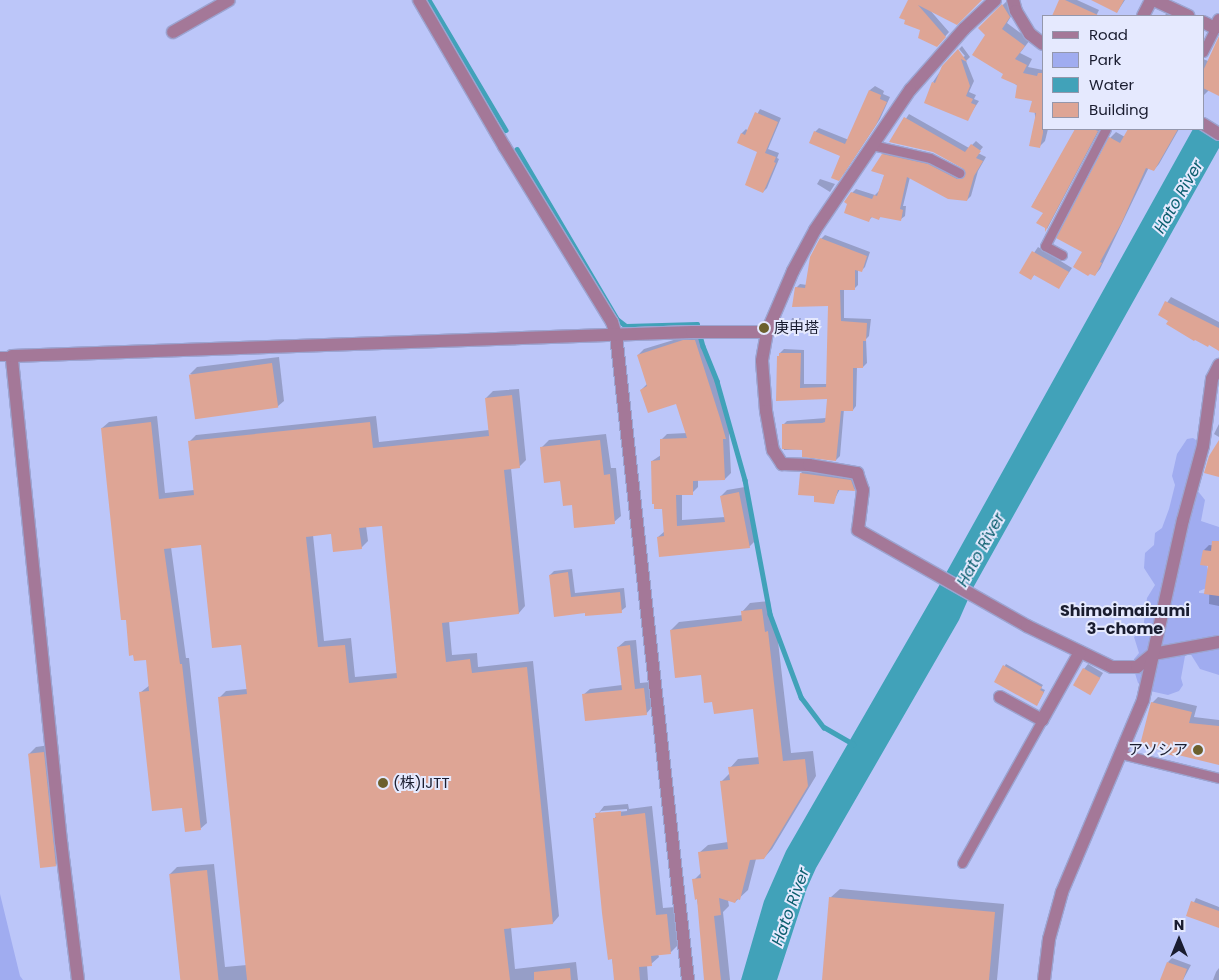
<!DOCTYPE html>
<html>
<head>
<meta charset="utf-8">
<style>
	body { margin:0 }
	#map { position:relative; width:1219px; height:980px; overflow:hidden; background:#bcc6f9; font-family:Poppins,"Noto Sans JP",sans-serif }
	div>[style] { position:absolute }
	.green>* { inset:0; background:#a0acf0 }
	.water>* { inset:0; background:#41a2b9 }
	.shadow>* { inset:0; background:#0003 }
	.stream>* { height:4.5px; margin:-2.25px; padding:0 2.25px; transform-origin:2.25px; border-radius:2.25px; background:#41a2b9 }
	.building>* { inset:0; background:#dea595; transform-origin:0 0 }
	.roads { filter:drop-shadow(1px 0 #9ca4d1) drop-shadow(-1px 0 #9ca4d1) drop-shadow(0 1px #9ca4d1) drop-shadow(0 -1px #9ca4d1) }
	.service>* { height:9px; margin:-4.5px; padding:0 4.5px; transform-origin:4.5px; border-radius:4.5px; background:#a47898 }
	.minor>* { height:12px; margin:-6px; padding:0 6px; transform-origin:6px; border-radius:6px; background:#a47898 }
	.dots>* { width:14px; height:14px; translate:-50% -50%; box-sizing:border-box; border:2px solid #e5e9fe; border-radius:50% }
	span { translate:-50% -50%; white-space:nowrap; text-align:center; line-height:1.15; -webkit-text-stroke:4px #e5e9fe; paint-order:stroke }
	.poi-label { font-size:15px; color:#1a1d30 }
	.left { translate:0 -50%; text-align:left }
	.right { translate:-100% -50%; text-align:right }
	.water-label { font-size:16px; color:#0b5e6e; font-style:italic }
	.neighbourhood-label { font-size:16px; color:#1a1d30; font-weight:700 }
	.legend { position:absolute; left:1042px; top:15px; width:162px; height:115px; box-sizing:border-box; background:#e5e9fe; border:1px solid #9497ac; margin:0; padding:6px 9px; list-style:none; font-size:15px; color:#1a1d30 }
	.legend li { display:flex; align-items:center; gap:10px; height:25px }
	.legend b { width:25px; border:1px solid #9497ac }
	.north { position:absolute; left:1154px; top:915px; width:50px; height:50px; -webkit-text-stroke:4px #e5e9fe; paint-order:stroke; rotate:0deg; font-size:14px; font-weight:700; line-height:20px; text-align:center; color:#1a1d30 }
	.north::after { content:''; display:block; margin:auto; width:18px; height:22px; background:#1a1d30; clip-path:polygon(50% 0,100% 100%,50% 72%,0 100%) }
</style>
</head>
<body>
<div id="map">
	<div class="green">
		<i style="clip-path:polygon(1193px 438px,1199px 442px,1197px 490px,1205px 500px,1201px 521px,1219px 527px,1219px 566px,1214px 550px,1210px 551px,1206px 562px,1212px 586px,1199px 591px,1199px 593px,1219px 594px,1219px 675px,1200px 669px,1190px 653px,1185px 656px,1181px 678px,1183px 685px,1179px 691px,1168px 695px,1150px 691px,1138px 683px,1134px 670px,1134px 659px,1139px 653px,1134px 637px,1143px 630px,1147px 598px,1155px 585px,1144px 568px,1145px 553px,1154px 545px,1155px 533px,1162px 528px,1169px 509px,1175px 485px,1172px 476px,1177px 454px,1187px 439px)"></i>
		<i style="clip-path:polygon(0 894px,20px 976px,23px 980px,0 980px)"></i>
	</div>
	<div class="water">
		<i style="clip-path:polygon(1193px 129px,1200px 129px,1219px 139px,1219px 148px,973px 588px,959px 620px,816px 868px,807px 888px,777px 980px,741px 980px,764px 901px,786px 851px,940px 584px)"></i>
	</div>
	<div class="shadow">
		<i style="clip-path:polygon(909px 0,981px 0,929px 9px,949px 32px,937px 46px,921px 29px)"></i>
		<i style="clip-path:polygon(1008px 0,1015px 10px,1007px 23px,1030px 40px,1020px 53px,1032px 59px,1028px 67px,1043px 70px,1043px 129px,1048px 129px,1045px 141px,1039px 147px,1033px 100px,1004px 74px,987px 35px,979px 28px)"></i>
		<i style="clip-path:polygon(1061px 0,1077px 0,1099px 10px,1096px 16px,1057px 16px,1054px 15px)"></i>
		<i style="clip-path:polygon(1094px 0,1125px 0,1117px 12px)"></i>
		<i style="clip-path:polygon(1171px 9px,1185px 16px,1164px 16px)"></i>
		<i style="clip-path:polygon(1219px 38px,1219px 91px,1209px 90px,1203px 96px,1203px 59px,1208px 61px)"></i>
		<i style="clip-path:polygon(962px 46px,970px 57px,966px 61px,974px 81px,969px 92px,976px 95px,974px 99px,979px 101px,967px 119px,933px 82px,943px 67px,965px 56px,959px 49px)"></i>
		<i style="clip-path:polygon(875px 86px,884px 91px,883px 94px,890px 97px,880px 119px,843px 175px,841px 155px,815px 132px,819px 128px,849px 140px,870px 90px)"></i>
		<i style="clip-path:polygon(760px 109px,781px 118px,768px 149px,779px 153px,777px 158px,779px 159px,767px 188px,763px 192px,759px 151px,738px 142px,742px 133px,746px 129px,748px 131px)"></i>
		<i style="clip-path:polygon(909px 114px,969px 148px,976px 141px,983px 147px,978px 153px,986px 157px,978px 171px,971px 196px,967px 200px,910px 177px,903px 206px,906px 206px,905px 216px,901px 219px,882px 216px,879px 218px,873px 216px,869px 220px,852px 193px,856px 189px,875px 195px,879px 191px,885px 174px,883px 154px,887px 150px,932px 160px,961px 175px,967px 173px,963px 167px,933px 151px,891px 141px)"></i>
		<i style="clip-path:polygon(1076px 129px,1100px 129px,1047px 229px,1044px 213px,1032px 206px)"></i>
		<i style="clip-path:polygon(1129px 129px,1179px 129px,1159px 164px,1154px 170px,1149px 167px,1100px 269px,1095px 275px,1083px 252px,1110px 138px,1116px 132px,1125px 137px)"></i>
		<i style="clip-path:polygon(820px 179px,835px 184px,830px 192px,817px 184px)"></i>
		<i style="clip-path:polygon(825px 235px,870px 252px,865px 267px,861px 271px,858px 270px,858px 285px,854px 289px,844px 289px,844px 318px,871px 319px,869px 336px,866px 339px,867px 363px,863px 367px,857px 367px,856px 406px,853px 410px,844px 409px,840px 456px,836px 460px,804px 449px,784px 450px,783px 425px,787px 421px,826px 418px,828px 398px,778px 400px,780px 353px,784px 349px,804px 350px,804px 384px,827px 384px,829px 305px,796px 288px,800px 284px,807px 285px,821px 239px)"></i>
		<i style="clip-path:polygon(1038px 247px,1072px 268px,1059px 287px,1035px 274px,1031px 278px,1021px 272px)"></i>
		<i style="clip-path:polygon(1171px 297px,1219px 322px,1219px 349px,1159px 314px)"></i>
		<i style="clip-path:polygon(792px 318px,801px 318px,798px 329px,789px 328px)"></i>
		<i style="clip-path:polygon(690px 335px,701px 335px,731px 432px,729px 434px,731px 473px,725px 479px,698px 480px,698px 487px,692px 493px,682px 494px,682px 520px,725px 517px,721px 496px,727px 490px,745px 487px,755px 541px,749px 547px,658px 537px,665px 531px,663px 508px,652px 461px,661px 455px,661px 440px,667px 434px,687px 433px,677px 402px,641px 390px,647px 384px,638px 355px,644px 349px)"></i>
		<i style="clip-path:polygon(279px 357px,284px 401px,277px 407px,190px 374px,197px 367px)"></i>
		<i style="clip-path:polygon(evenodd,519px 389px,526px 460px,519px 467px,511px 468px,525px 606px,519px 613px,449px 621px,452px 655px,477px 653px,478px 667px,533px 661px,559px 916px,553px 923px,511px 927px,515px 969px,576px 962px,578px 980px,181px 980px,170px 874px,177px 867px,214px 864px,225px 967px,247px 965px,219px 698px,226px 691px,247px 689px,242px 643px,202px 543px,171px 547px,186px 658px,189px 658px,207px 823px,200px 829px,184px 807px,141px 692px,150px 685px,148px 658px,102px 428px,109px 422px,157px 416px,165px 493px,194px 490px,189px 442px,196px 435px,376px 416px,379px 442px,489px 430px,486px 398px,493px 391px,519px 389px,383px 525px,397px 673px,355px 677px,351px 638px,324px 641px,313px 535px,332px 533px,361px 548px,368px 541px,366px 526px,383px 525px)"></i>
		<i style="clip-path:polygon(1219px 424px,1219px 437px,1214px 434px)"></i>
		<i style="clip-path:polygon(606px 434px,611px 468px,616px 468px,621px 516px,614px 522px,573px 504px,542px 447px,549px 440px)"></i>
		<i style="clip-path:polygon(805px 469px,855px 477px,858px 486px,854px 490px,840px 489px,833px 502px,815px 495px,801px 473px)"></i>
		<i style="clip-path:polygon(1209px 545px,1219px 546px,1219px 606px,1209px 604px,1210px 565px,1204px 550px)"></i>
		<i style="clip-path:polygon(572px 569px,575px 593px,624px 588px,626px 607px,621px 611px,586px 611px,555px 615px,550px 575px,554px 571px)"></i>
		<i style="clip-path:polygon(770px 601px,773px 624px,776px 624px,791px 753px,813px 751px,816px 776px,772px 849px,764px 858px,756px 859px,748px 890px,735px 902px,728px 900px,729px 906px,723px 912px,730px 980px,706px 980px,701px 924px,694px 880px,702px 872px,699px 853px,708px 845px,728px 842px,722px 781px,730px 773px,730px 768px,738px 759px,760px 757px,754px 708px,713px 701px,702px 674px,671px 630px,679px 622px,743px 615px,742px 612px,750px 603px)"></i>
		<i style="clip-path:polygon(636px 640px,640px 683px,650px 682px,652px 707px,646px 714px,583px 695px,590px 689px,622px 685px,618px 647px,625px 641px)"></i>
		<i style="clip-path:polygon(1006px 664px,1043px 685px,1041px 688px,1045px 690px,1038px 703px,995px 682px)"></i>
		<i style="clip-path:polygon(1088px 664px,1103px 673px,1090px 694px,1084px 669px)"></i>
		<i style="clip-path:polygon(1158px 697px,1197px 706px,1194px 717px,1219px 720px,1219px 764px,1175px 753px,1173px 755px,1152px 703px)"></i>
		<i style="clip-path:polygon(50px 745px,62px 858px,55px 865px,29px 754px,36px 747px)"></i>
		<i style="clip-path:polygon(evenodd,628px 804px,629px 809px,652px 806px,663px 908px,675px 907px,678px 945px,671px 952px,658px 954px,659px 957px,651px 964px,647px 965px,648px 980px,615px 980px,594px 819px,604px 806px,628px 804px,627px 809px,627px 811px,598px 814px,601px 811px,627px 809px)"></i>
		<i style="clip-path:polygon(840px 889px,1004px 904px,997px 980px,823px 980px,830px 898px)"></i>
		<i style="clip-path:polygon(1196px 898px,1219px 907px,1219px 924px,1188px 915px)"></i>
		<i style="clip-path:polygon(1172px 958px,1191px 965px,1183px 980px,1179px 980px,1168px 962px)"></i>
		<i style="clip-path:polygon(1219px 968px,1219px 980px,1213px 980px,1216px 972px)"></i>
	</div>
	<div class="stream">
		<i style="left:429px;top:0;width:151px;rotate:59.4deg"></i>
		<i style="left:517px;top:149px;width:197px;rotate:59.5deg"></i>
		<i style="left:617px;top:319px;width:11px;rotate:38deg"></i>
		<i style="left:626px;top:326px;width:71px;rotate:-1.6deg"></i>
		<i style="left:697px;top:324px;width:23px;rotate:75deg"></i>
		<i style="left:703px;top:346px;width:38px;rotate:68deg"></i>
		<i style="left:717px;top:381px;width:103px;rotate:74.2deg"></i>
		<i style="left:745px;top:480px;width:136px;rotate:79.4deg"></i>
		<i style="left:770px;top:614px;width:89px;rotate:69.5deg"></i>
		<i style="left:801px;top:697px;width:38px;rotate:53deg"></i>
		<i style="left:824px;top:727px;width:34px;rotate:30deg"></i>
	</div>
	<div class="building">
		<i style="clip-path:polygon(908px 0,982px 0,957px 25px,918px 5px,946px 37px,937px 47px,918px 38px,920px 30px,904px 24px,905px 20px,899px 18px)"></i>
		<i style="clip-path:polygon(1059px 0,1065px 0,1100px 16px,1052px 16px)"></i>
		<i style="clip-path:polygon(1091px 0,1124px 0,1117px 13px)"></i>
		<i style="clip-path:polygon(1002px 4px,1010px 17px,1002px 29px,1025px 46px,1015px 59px,1027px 65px,1023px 73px,1037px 76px,1038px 73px,1043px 73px,1043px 133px,1040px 148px,1029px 146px,1036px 113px,1029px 112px,1032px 101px,1015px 98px,1017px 85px,1001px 78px,1003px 74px,972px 55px,985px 35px,978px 28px)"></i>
		<i style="clip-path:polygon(1219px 36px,1219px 96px,1203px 88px,1203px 71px)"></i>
		<i style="clip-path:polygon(958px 49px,967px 62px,961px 59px,970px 86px,966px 96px,973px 99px,971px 103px,976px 105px,968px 121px,924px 103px,932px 82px,935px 83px,942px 66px)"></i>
		<i style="clip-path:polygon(869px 90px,881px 95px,880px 99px,887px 102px,876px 125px,839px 181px,831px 178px,840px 156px,809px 143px,814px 131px,845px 144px)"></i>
		<i style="clip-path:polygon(755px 112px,778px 122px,765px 153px,776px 157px,774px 162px,776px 163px,763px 193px,745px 185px,757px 152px,737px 143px,741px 133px,745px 135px)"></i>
		<i style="clip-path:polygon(904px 117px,965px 152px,971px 144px,981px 151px,976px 158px,983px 161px,974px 176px,967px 201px,948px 199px,907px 177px,900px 209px,903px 210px,901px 221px,880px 217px,879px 220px,871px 217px,869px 222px,844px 213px,847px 204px,844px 202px,851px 192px,872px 199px,874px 195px,877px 196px,884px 175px,871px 171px,882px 154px,928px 164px,957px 179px,964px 176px,965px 172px,962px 168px,933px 152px,889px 142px)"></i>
		<i style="clip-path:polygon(1075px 129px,1093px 129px,1098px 131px,1045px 232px,1045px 228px,1036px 223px,1043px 213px,1031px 207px)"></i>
		<i style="clip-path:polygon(1128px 129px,1178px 129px,1154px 171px,1146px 168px,1121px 224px,1100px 262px,1102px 263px,1095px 276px,1090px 274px,1088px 276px,1073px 267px,1082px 252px,1056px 238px,1109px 137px,1120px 143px)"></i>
		<i style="clip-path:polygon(820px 238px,867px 256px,862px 272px,855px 270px,855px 290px,840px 290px,841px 321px,867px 323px,866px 341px,863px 341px,863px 368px,853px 368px,853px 411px,841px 411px,836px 461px,802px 457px,802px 450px,782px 449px,782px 424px,822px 423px,825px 422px,827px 399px,776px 401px,777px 356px,779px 356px,779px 353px,801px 353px,800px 388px,826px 387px,828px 306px,792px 307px,795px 287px,805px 288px,810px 257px)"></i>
		<i style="clip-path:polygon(1032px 251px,1069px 272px,1059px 289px,1034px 275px,1031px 280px,1019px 273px)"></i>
		<i style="clip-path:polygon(1165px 301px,1219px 328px,1219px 351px,1209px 345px,1208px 347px,1195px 340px,1194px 341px,1166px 324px,1168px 321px,1158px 315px)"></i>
		<i style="clip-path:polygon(683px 340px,695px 340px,720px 418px,726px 439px,723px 439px,725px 480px,693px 481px,693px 495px,676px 495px,677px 526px,725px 522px,720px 496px,739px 492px,750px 548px,659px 557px,657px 537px,664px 536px,662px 509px,654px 509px,654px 504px,652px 504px,651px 461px,660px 460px,660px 439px,687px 438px,676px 404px,648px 413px,640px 390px,647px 386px,637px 355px)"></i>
		<i style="left:272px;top:363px;width:45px;height:84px;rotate:82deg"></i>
		<i style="clip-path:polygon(evenodd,512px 395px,520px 468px,504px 470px,519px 614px,442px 623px,446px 662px,470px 659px,472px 673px,527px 667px,553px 924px,504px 929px,510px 980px,247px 980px,218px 697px,247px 694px,241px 645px,212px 648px,201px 545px,164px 549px,180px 664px,182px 664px,201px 830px,185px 832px,182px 808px,152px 811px,139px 692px,149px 691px,146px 660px,134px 661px,133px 655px,129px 656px,126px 620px,121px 620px,101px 428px,151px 422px,159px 499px,194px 495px,188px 441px,370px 422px,373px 448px,489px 436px,485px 398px,512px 395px,382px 526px,397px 678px,349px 683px,345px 645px,318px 647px,306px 537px,331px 534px,333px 552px,362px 549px,359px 528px,382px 526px)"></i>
		<i style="clip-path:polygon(600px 440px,604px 475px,610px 474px,615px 524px,574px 528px,572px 505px,563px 506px,560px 481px,544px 483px,540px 447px)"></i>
		<i style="clip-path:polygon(1219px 440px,1219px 477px,1204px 473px,1209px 456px)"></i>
		<i style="clip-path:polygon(800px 473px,851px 480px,855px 491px,838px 490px,834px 504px,814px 502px,814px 496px,798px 495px)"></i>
		<i style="clip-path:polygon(1212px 541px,1219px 541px,1219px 596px,1204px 594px,1208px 566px,1200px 565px,1203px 550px,1211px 551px)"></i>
		<i style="clip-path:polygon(568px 572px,571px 597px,620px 592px,622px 613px,585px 616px,585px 613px,554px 617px,549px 575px)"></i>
		<i style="clip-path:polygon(762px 609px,765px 632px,768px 631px,783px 761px,805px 759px,808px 786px,764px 859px,750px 860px,740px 900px,737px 899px,735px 903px,719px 898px,721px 915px,714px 916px,721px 980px,704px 980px,697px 899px,695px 900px,692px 879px,701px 878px,698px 852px,728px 849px,720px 781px,730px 780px,728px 767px,759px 764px,753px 709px,714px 714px,712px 702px,704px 703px,701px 675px,675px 678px,670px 630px,742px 621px,741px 611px)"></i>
		<i style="clip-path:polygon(630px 645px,635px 689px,644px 688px,647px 715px,585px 721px,582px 694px,622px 690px,617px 647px)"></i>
		<i style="clip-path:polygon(1003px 665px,1042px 687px,1040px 690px,1044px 692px,1037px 706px,994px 682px)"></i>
		<i style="left:1083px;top:668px;width:20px;height:20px;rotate:30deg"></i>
		<i style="clip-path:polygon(1151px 702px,1192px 712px,1189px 723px,1219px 726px,1219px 765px,1174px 754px,1174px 756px,1163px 753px,1164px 751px,1140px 745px)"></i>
		<i style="left:44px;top:752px;width:115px;height:16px;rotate:84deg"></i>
		<i style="clip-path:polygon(621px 811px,621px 816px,645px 813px,656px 915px,667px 914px,671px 954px,651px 956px,652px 966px,639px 967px,640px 980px,614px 980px,612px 959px,608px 960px,602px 913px,593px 818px,596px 818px,595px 813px)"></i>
		<i style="left:207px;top:870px;width:111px;height:38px;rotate:84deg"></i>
		<i style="clip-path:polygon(829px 897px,995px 912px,989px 980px,822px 980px)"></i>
		<i style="clip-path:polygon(1191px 901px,1219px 911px,1219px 928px,1186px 916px)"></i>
		<i style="clip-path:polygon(1167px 962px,1187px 969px,1183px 980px,1160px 980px)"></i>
		<i style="clip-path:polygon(570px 968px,571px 980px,534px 980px,534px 972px)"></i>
	</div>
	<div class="roads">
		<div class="service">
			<i style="left:1203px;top:52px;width:27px;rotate:-63deg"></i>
			<i style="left:872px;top:145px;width:59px;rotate:12.6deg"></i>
			<i style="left:930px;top:158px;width:33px;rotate:27deg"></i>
			<i style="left:1062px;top:255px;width:19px;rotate:-152deg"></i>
			<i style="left:1045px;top:246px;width:132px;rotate:-62.5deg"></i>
			<i style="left:0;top:356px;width:12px"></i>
			<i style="left:1121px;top:754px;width:101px;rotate:13.8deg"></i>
			<i style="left:962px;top:863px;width:164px;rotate:-60.8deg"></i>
		</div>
		<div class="minor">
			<i style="left:419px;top:0;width:169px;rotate:59.8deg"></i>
			<i style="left:504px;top:146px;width:206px;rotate:58.5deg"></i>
			<i style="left:612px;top:322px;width:14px;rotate:73deg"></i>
			<i style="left:616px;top:335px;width:649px;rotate:83.63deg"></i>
			<i style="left:995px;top:0;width:42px;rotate:136.9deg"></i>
			<i style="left:964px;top:29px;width:81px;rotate:131.5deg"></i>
			<i style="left:910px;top:90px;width:169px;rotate:124.2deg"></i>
			<i style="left:815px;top:230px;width:47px;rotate:118.2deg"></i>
			<i style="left:793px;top:271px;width:66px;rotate:113.1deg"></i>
			<i style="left:767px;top:332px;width:29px;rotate:100deg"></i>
			<i style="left:762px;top:361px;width:50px;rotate:85.4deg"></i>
			<i style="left:766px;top:411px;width:40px;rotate:80deg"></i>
			<i style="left:773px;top:450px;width:17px;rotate:57deg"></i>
			<i style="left:782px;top:464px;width:27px;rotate:2deg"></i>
			<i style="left:809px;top:465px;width:49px;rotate:9.5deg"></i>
			<i style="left:857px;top:473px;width:18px;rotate:71deg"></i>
			<i style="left:863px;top:490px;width:40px;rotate:97.1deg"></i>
			<i style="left:858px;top:530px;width:194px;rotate:29.6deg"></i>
			<i style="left:1027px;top:626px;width:94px;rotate:25.8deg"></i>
			<i style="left:1112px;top:667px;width:25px"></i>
			<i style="left:1137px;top:667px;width:21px;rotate:-39deg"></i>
			<i style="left:1153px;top:654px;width:67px;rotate:-10.3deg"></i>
			<i style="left:1013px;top:0;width:11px;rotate:75deg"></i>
			<i style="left:1016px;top:11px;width:27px;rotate:59deg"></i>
			<i style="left:1030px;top:34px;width:16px;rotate:38deg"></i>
			<i style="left:1154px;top:0;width:38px;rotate:25deg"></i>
			<i style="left:1143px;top:16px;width:18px;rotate:-63deg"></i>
			<i style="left:1203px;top:22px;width:13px;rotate:27deg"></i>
			<i style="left:1215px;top:28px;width:9px;rotate:-63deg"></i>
			<i style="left:173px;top:32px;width:64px;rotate:-29.7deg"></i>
			<i style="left:1203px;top:124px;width:19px;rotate:32deg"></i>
			<i style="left:1000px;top:697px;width:48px;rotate:28.7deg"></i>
			<i style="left:1042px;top:720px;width:78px;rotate:-60.8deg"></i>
			<i style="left:78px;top:980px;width:139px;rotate:-97deg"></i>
			<i style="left:61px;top:842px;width:488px;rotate:-95.8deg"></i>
			<i style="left:12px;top:356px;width:680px;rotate:-2.02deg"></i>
			<i style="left:692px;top:332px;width:75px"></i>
			<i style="left:1044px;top:980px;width:41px;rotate:-83deg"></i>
			<i style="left:1049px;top:939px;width:49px;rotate:-74.5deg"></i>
			<i style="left:1062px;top:892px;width:208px;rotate:-67.1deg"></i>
			<i style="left:1143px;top:700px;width:184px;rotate:-77.5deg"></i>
			<i style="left:1183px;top:520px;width:77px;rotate:-74.9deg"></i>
			<i style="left:1203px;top:446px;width:68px;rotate:-82.3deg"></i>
			<i style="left:1212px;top:379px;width:16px;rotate:-63deg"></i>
		</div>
	</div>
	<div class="dots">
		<i style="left:764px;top:328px;background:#6c602d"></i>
		<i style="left:1198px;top:750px;background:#6c602d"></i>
		<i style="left:383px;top:783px;background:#6c602d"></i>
	</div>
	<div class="poi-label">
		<span class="left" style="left:774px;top:328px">庚申塔</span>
		<span class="right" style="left:1188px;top:750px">アソシア</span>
		<span class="left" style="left:393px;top:783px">(株)IJTT</span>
	</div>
	<div class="water-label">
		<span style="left:1179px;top:197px;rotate:-60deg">Hato River</span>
		<span style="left:981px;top:550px;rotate:-61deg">Hato River</span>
		<span style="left:791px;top:907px;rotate:-70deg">Hato River</span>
	</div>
	<div class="neighbourhood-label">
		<span style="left:1125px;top:620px">Shimoimaizumi<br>3-chome</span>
	</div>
	<ul class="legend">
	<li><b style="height:6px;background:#a47898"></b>Road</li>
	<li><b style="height:14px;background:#a0acf0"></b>Park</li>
	<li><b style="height:14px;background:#41a2b9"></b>Water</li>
	<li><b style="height:14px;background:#dea595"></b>Building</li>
	</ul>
	<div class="north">N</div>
</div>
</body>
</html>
